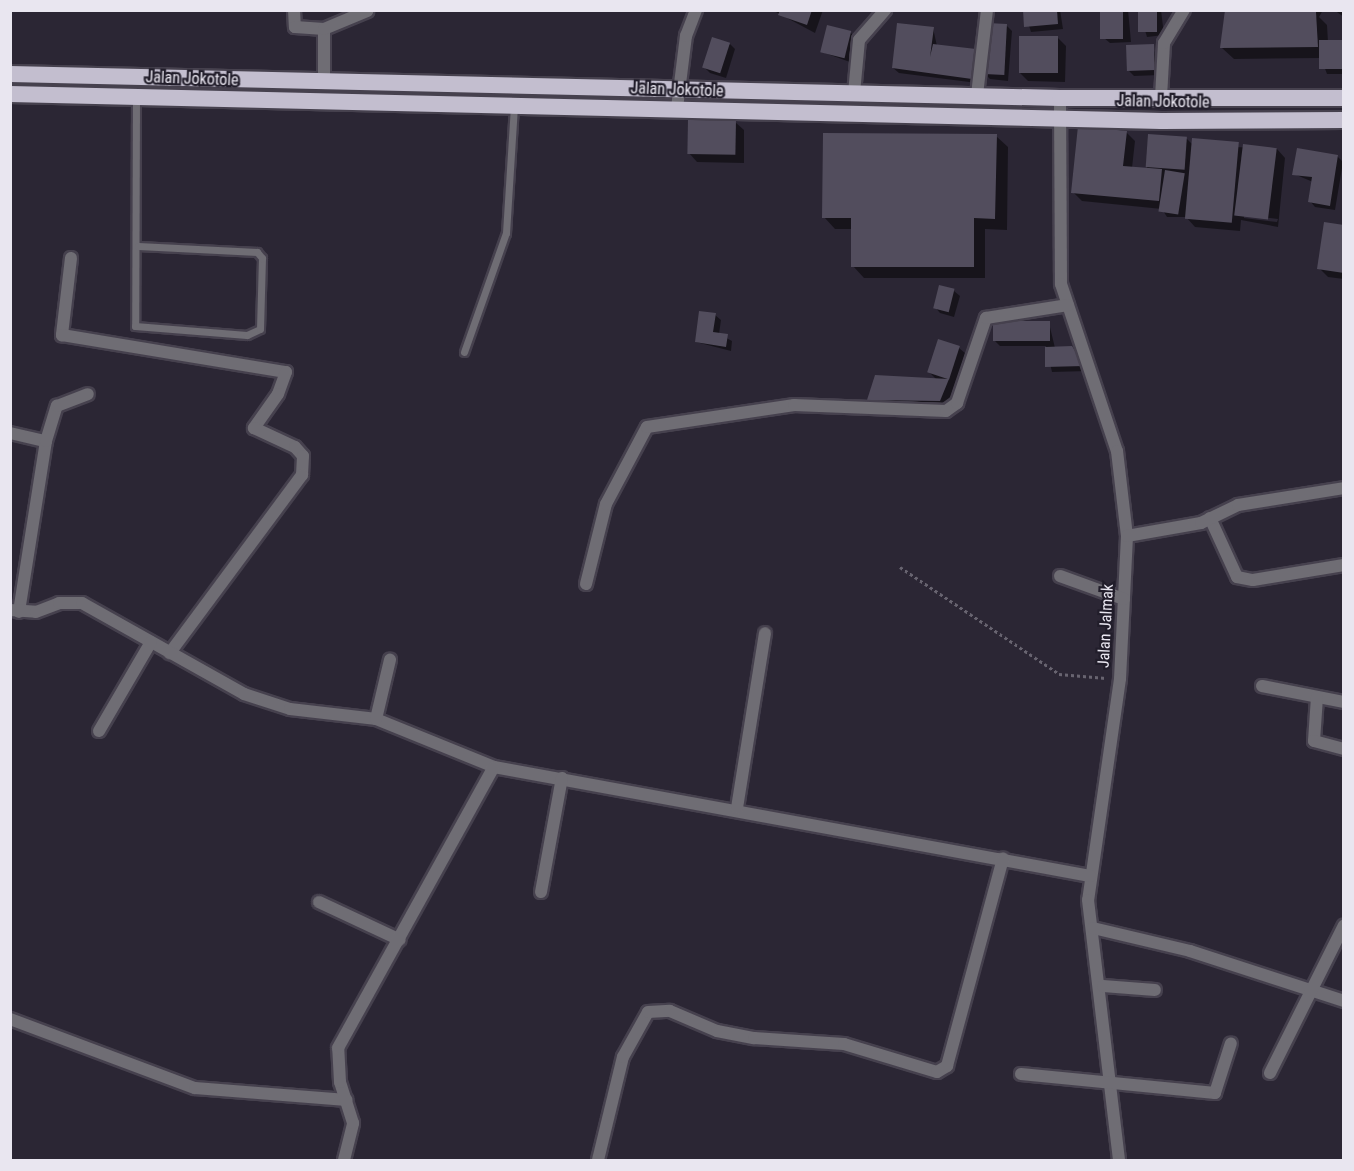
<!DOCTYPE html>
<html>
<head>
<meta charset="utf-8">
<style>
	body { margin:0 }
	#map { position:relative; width:1354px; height:1171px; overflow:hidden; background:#2b2634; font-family:"Roboto Condensed",sans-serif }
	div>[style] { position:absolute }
	.shadow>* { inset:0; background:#0007 }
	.building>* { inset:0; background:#524d5d; transform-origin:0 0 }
	.path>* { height:3px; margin-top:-1.5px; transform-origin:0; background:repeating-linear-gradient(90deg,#686470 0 3px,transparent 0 6px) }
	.roads { filter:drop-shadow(2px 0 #46414e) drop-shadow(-2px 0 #46414e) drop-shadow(0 2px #46414e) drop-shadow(0 -2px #46414e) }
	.service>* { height:7px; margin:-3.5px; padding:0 3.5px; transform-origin:3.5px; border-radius:3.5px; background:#6f6d74 }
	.minor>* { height:12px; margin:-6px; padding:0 6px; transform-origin:6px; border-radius:6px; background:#6f6d74 }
	.trunk>* { height:16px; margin:-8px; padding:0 8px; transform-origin:8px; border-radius:8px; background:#c3becf }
	span { translate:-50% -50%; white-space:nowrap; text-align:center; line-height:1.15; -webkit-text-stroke:4.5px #211d2a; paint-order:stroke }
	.street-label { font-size:16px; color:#e9e6f0 }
	.frame { position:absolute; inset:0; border:12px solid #e9e6f0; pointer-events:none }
</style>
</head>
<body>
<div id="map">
	<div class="shadow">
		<i style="clip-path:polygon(772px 10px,823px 10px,815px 33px)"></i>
		<i style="clip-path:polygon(1024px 10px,1060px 10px,1063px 29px,1031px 32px)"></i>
		<i style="clip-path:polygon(1102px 10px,1128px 10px,1131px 42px,1110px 43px,1104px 38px)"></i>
		<i style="clip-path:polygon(1139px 10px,1161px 10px,1164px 35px,1147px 37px)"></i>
		<i style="clip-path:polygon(1227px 10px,1323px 10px,1319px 17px,1327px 25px,1328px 42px,1344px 42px,1344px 74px,1327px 74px,1321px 58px,1234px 59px,1222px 48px)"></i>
		<i style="clip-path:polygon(1334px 10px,1344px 10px,1344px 17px)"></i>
		<i style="clip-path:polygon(1006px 25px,1012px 31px,1008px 81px,990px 79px,985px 74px)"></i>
		<i style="clip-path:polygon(933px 28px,937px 46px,980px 56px,977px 83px,899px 73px,893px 68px)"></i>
		<i style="clip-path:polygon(850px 32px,856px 38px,850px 62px,822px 52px)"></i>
		<i style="clip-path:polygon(1058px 38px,1066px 46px,1065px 82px,1028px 81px,1020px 73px)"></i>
		<i style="clip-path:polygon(730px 44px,735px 49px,726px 78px,710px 73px,704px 67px)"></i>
		<i style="clip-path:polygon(1153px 46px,1160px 75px,1134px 76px,1128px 70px)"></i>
		<i style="clip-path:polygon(735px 122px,744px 130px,744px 163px,697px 162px,689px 153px)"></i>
		<i style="clip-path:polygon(evenodd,1126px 132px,1135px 141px,1132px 168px,1147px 169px,1149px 136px,1187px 139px,1193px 145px,1277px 149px,1285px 158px,1278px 227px,1241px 220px,1240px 231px,1195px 227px,1186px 217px,1167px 217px,1162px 209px,1082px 201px,1073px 192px,1126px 132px,1244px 215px,1278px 219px,1277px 222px,1244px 218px,1244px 215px)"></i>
		<i style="clip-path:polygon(996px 136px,1008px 147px,1007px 230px,985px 229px,985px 278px,864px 278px,853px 266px,853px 229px,835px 229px,824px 217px)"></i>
		<i style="clip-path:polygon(1337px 156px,1343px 162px,1335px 210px,1315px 207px,1310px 201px,1313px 182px,1294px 174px)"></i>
		<i style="clip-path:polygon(1344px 227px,1344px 279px,1328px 277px,1319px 268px)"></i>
		<i style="clip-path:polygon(954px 291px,960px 296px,954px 317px,940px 313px,935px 307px)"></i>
		<i style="clip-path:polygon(715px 315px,721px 320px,719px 334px,732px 341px,731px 351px,696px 342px)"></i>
		<i style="clip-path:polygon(1049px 323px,1055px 348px,1072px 348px,1088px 371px,1052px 372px,1046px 346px,1000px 346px,995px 341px)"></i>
		<i style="clip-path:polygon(959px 348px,965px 353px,948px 409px,877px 408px,869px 399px,937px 380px,929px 372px)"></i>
	</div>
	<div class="building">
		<i style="clip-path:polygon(780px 10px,812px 10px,807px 25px,778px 15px)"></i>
		<i style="clip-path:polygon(1023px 10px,1057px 10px,1058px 24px,1024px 27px)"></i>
		<i style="left:1100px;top:10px;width:23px;height:29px"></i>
		<i style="left:1138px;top:10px;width:19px;height:22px"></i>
		<i style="clip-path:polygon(1225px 10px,1316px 12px,1318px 47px,1220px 48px)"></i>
		<i style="clip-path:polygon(897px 23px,934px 27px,930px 57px,933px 44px,976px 49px,972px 79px,892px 68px)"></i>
		<i style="left:987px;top:23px;width:20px;height:51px;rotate:3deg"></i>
		<i style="left:827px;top:25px;width:25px;height:28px;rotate:14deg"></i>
		<i style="left:1019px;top:36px;width:39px;height:37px"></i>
		<i style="left:712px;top:37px;width:19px;height:32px;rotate:18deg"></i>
		<i style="left:1344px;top:40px;width:29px;height:25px;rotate:90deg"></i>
		<i style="left:1154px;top:44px;width:26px;height:28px;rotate:88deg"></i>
		<i style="left:688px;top:119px;width:48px;height:35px;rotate:1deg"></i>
		<i style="clip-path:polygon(1078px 126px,1127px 131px,1123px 166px,1162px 169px,1159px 201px,1071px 193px)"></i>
		<i style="clip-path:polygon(823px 133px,997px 134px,995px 219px,974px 218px,974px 267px,851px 267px,851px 218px,822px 218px)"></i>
		<i style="left:1148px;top:134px;width:39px;height:33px;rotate:4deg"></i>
		<i style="left:1192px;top:138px;width:47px;height:81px;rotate:5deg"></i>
		<i style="left:1243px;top:144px;width:34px;height:72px;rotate:7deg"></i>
		<i style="clip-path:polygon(1297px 148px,1338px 155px,1330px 206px,1308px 202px,1312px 177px,1292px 175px)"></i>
		<i style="left:1165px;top:170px;width:20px;height:42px;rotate:9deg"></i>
		<i style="clip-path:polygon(1324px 222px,1344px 225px,1344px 273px,1317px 269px)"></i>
		<i style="left:939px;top:285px;width:16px;height:24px;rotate:14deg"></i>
		<i style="clip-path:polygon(699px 311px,716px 313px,713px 332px,728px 334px,726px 347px,695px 342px)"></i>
		<i style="left:1050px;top:321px;width:20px;height:57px;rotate:90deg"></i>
		<i style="left:938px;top:339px;width:23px;height:35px;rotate:18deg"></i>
		<i style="clip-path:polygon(1072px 346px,1084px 366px,1045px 367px,1045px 347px)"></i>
		<i style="clip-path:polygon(875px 375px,949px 379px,940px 401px,867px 400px)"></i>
	</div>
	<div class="path">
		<i style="left:900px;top:567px;width:192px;rotate:33.9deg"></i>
		<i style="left:1059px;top:674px;width:47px;rotate:4.9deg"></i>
	</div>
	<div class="roads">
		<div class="service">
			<i style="left:136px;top:96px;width:230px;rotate:90.2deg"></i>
			<i style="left:135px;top:326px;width:112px;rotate:4.6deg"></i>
			<i style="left:247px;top:335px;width:14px;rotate:-25deg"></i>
			<i style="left:260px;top:329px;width:71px;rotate:-88.4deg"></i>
			<i style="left:262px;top:258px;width:8px;rotate:-130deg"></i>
			<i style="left:257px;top:252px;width:119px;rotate:-177.1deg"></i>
			<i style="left:464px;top:352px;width:126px;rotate:-70.6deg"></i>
			<i style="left:506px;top:233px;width:127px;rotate:-86.4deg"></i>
		</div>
		<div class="minor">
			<i style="left:294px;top:10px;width:17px;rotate:87deg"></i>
			<i style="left:295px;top:27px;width:29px;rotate:4deg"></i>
			<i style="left:324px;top:29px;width:53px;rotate:90deg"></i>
			<i style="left:324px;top:29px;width:47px;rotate:-22.7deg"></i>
			<i style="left:854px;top:93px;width:53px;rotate:-84.6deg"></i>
			<i style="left:859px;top:40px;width:40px;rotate:-49deg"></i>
			<i style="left:977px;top:95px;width:86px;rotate:-83.3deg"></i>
			<i style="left:1161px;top:97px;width:54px;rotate:-86.8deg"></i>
			<i style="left:1164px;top:43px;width:39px;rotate:-59deg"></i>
			<i style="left:1060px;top:98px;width:186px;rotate:89.7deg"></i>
			<i style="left:1061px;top:284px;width:176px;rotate:71.5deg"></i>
			<i style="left:1117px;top:451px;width:86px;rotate:83.3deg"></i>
			<i style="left:1127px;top:536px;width:143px;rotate:92.8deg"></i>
			<i style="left:1120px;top:679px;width:223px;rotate:98.2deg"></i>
			<i style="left:1088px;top:900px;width:262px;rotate:83.2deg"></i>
			<i style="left:677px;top:108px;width:73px;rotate:-82.9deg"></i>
			<i style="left:686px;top:36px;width:28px;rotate:-69deg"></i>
			<i style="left:71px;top:258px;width:78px;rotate:96.7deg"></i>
			<i style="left:62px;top:335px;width:227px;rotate:9.4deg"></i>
			<i style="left:286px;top:372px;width:23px;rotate:110deg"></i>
			<i style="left:278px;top:394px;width:42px;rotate:125.2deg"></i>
			<i style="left:254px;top:428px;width:45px;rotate:24.9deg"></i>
			<i style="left:295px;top:447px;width:12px;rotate:48deg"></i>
			<i style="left:303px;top:456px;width:19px;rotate:93deg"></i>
			<i style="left:302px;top:475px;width:222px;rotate:126.6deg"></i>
			<i style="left:10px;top:433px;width:37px;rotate:13deg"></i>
			<i style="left:46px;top:441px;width:173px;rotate:99deg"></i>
			<i style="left:46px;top:441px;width:37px;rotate:-73deg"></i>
			<i style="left:57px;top:406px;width:33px;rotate:-21deg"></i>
			<i style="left:1210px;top:518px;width:65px;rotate:65.4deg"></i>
			<i style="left:1237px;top:577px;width:16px;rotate:11deg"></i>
			<i style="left:1253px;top:580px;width:92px;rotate:-9.4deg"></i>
			<i style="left:1127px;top:536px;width:75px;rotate:-10deg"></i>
			<i style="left:1201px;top:523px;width:41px;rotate:-25.9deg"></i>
			<i style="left:1238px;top:505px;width:107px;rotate:-9.1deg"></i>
			<i style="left:1060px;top:576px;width:68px;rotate:19.8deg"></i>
			<i style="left:586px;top:584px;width:82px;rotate:-76deg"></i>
			<i style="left:606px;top:504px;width:87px;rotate:-62deg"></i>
			<i style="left:647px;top:427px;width:149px;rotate:-8.5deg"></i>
			<i style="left:794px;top:405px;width:152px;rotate:2.3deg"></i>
			<i style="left:946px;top:411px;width:14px;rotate:-36deg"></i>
			<i style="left:957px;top:403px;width:90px;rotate:-71.2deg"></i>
			<i style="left:986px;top:318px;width:83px;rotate:-9deg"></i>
			<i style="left:10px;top:610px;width:26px;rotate:4deg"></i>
			<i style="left:36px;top:612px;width:25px;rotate:-21deg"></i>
			<i style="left:59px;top:603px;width:23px"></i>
			<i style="left:82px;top:603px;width:186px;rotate:29.3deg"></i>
			<i style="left:244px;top:694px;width:48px;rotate:18.1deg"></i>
			<i style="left:290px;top:709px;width:87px;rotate:6.6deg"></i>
			<i style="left:376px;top:719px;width:127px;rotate:22.1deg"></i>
			<i style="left:494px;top:767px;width:606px;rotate:10.36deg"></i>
			<i style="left:1262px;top:686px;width:84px;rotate:11deg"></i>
			<i style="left:1317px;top:697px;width:44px;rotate:93.9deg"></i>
			<i style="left:1314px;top:741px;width:31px;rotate:15deg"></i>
			<i style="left:376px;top:719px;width:61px;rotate:-76.7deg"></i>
			<i style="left:99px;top:731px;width:103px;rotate:-59.7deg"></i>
			<i style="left:737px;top:808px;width:177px;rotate:-80.9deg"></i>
			<i style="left:541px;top:892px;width:116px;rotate:-79.6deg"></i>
			<i style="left:319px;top:902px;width:89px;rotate:25.1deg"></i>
			<i style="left:1093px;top:928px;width:100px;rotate:13.3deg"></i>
			<i style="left:1190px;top:951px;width:162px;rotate:18deg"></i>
			<i style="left:1103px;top:986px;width:52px;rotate:4.4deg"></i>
			<i style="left:10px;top:1019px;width:197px;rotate:20.5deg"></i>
			<i style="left:195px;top:1088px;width:152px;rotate:4.5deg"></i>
			<i style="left:1270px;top:1073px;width:165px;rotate:-63.4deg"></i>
			<i style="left:1021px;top:1074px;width:195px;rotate:5.6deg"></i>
			<i style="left:1215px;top:1093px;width:52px;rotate:-72.3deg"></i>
			<i style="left:344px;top:1160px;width:38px;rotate:-76deg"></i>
			<i style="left:353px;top:1123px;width:43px;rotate:-107.6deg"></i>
			<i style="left:340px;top:1082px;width:34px;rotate:-93deg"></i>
			<i style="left:338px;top:1048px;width:321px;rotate:-61deg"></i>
			<i style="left:598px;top:1160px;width:106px;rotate:-76.4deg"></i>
			<i style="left:623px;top:1057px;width:51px;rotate:-60.9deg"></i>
			<i style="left:648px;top:1012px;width:22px;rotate:-3deg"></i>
			<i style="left:670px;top:1011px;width:51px;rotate:23.1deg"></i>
			<i style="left:717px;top:1031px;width:38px;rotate:11deg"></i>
			<i style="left:754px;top:1038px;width:90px;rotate:3.8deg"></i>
			<i style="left:844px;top:1044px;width:97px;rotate:16.8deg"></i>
			<i style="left:937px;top:1072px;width:12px;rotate:-31deg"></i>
			<i style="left:947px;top:1066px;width:215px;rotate:-74.9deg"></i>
		</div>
		<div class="trunk">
			<i style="left:10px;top:74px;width:1050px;rotate:1.31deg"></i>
			<i style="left:1060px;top:98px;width:284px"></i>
			<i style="left:10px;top:94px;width:1152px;rotate:1.34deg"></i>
			<i style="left:1162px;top:121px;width:182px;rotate:-0.3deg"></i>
		</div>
	</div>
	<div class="street-label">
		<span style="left:192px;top:79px;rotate:2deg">Jalan Jokotole</span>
		<span style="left:677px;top:90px;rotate:2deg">Jalan Jokotole</span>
		<span style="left:1163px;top:102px;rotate:1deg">Jalan Jokotole</span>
		<span style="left:1106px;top:626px;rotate:-87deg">Jalan Jalmak</span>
	</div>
	<div class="frame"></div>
</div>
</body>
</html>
